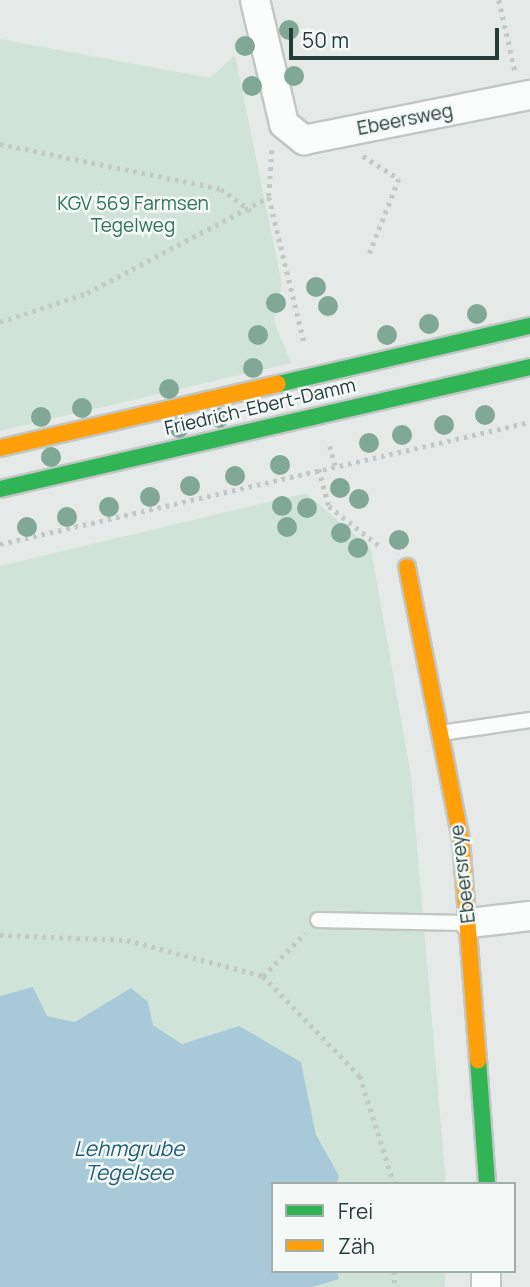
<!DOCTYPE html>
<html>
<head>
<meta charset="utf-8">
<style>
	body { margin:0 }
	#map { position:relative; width:530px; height:1287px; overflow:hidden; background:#e5eae9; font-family:Manrope,sans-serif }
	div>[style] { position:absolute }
	.green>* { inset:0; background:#cfe3d8 }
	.water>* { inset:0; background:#a8c9d7 }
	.path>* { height:4.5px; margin-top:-2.25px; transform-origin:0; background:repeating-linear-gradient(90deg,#c2cac9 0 3.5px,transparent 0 8.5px) }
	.roads { filter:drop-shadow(2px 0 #c2c7c6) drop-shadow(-2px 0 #c2c7c6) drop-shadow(0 2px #c2c7c6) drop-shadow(0 -2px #c2c7c6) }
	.lane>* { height:14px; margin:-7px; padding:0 7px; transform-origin:7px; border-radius:7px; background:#fbfcfc }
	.street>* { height:28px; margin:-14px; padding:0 14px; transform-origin:14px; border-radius:14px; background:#fbfcfc }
	.fast>* { height:16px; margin:-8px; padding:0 8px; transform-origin:8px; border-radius:8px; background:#30b455 }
	.slow>* { height:16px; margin:-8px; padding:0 8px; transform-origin:8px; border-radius:8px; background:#ff9f0a }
	.trees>* { width:20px; height:20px; margin:-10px; border-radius:50%; background:#81a896 }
	span { translate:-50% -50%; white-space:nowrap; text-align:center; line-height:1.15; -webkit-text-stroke:5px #f4f9f7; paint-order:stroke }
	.street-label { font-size:19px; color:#243d3a }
	.park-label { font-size:19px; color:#2f7253 }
	.water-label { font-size:21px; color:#205c77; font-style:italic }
	.legend { position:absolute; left:271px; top:1182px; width:245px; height:91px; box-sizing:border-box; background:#f4f9f7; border:2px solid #a1aeab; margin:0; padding:9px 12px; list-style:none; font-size:21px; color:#243d3a }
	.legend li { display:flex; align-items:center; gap:14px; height:35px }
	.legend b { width:35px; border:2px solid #a1aeab }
	.scale { position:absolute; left:289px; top:28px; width:210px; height:32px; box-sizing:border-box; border:4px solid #243d3a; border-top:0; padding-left:9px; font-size:21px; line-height:24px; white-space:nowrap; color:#243d3a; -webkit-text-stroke:5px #f4f9f7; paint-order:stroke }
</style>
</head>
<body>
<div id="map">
	<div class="green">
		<i style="clip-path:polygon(0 39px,210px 78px,235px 55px,282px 285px,274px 321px,291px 363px,0 431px)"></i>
		<i style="clip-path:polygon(306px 493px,371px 549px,411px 776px,446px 1184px,337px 1184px,316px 1135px,301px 1062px,240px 1027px,182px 1044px,153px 1025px,148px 1002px,131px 989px,75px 1022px,47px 1016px,17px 991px,0 996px,0 566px)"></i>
		<i style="clip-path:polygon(337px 1271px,445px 1271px,445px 1287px,313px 1287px,339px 1279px)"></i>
	</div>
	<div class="water">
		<i style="clip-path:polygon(33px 987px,47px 1016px,75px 1022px,131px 988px,148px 1002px,153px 1025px,182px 1044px,239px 1026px,301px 1062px,316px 1135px,339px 1176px,337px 1184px,273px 1184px,273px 1271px,337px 1271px,339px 1279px,313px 1287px,0 1287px,0 996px)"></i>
	</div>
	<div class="path">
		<i style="left:499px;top:0;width:73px;rotate:77.3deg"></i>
		<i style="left:0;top:144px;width:226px;rotate:11.5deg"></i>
		<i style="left:221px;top:189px;width:37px;rotate:36deg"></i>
		<i style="left:272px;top:150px;width:47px;rotate:93.7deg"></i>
		<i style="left:269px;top:197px;width:153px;rotate:76.4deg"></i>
		<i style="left:363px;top:156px;width:43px;rotate:32.6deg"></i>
		<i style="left:399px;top:179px;width:82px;rotate:111.5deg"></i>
		<i style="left:0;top:322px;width:92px;rotate:-18.4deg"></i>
		<i style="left:87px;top:293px;width:206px;rotate:-27.8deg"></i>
		<i style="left:330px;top:446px;width:20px;rotate:75deg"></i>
		<i style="left:319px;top:469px;width:38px;rotate:75deg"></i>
		<i style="left:329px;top:506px;width:68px;rotate:38.4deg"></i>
		<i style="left:0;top:544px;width:544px;rotate:-12.96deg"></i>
		<i style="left:0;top:935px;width:127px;rotate:2.3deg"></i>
		<i style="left:127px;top:940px;width:141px;rotate:14.8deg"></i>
		<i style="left:263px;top:976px;width:139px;rotate:45.9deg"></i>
		<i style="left:360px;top:1076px;width:113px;rotate:72.5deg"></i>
		<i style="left:263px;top:976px;width:60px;rotate:-45.7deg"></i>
		<i style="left:394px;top:1271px;width:16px;rotate:86deg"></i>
	</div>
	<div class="roads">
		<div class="lane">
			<i style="left:441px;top:733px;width:90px;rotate:-8.3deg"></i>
			<i style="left:318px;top:920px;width:147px;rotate:1.2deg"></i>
		</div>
		<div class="street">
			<i style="left:255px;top:0;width:127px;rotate:76.8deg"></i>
			<i style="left:284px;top:124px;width:26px;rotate:39deg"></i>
			<i style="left:304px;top:140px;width:230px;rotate:-11.3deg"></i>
			<i style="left:470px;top:923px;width:60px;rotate:-6.7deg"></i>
			<i style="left:486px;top:1287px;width:16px;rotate:-90deg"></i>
		</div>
		<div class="fast">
			<i style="left:278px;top:384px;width:259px;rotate:-13deg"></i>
			<i style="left:0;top:489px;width:544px;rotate:-12.96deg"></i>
			<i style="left:478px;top:1060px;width:124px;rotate:85.8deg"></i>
		</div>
		<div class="slow">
			<i style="left:0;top:448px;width:285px;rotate:-13deg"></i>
			<i style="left:407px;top:567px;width:277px;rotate:78.8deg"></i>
			<i style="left:461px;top:839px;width:222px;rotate:85.6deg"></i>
		</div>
	</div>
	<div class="trees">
		<i style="left:289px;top:30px"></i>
		<i style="left:245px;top:46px"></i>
		<i style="left:294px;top:76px"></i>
		<i style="left:252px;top:86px"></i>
		<i style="left:316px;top:287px"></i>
		<i style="left:276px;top:303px"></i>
		<i style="left:328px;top:306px"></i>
		<i style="left:477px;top:314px"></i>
		<i style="left:429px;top:324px"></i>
		<i style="left:258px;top:335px"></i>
		<i style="left:387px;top:335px"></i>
		<i style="left:253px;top:368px"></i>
		<i style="left:169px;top:389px"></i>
		<i style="left:82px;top:408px"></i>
		<i style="left:485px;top:415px"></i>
		<i style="left:41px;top:417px"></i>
		<i style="left:219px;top:418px"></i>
		<i style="left:444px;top:425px"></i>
		<i style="left:179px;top:428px"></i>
		<i style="left:402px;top:435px"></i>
		<i style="left:369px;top:443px"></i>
		<i style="left:51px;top:457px"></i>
		<i style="left:280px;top:465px"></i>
		<i style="left:235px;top:476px"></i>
		<i style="left:190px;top:486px"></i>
		<i style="left:340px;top:488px"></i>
		<i style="left:150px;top:497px"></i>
		<i style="left:359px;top:499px"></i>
		<i style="left:282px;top:506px"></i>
		<i style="left:109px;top:507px"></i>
		<i style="left:307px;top:508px"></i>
		<i style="left:67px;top:517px"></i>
		<i style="left:27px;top:527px"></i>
		<i style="left:287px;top:527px"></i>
		<i style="left:341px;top:533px"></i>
		<i style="left:399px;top:540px"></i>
		<i style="left:358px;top:548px"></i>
	</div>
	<div class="street-label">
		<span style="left:405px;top:120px;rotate:-11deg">Ebeersweg</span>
		<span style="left:260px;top:407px;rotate:-13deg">Friedrich-Ebert-Damm</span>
		<span style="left:463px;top:874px;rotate:-97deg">Ebeersreye</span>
	</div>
	<div class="park-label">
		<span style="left:133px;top:215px">KGV 569 Farmsen<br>Tegelweg</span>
	</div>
	<div class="water-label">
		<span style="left:129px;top:1160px">Lehmgrube<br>Tegelsee</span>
	</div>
	<ul class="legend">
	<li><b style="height:9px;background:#30b455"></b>Frei</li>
	<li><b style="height:9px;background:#ff9f0a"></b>Zäh</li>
	</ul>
	<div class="scale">50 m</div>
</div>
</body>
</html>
